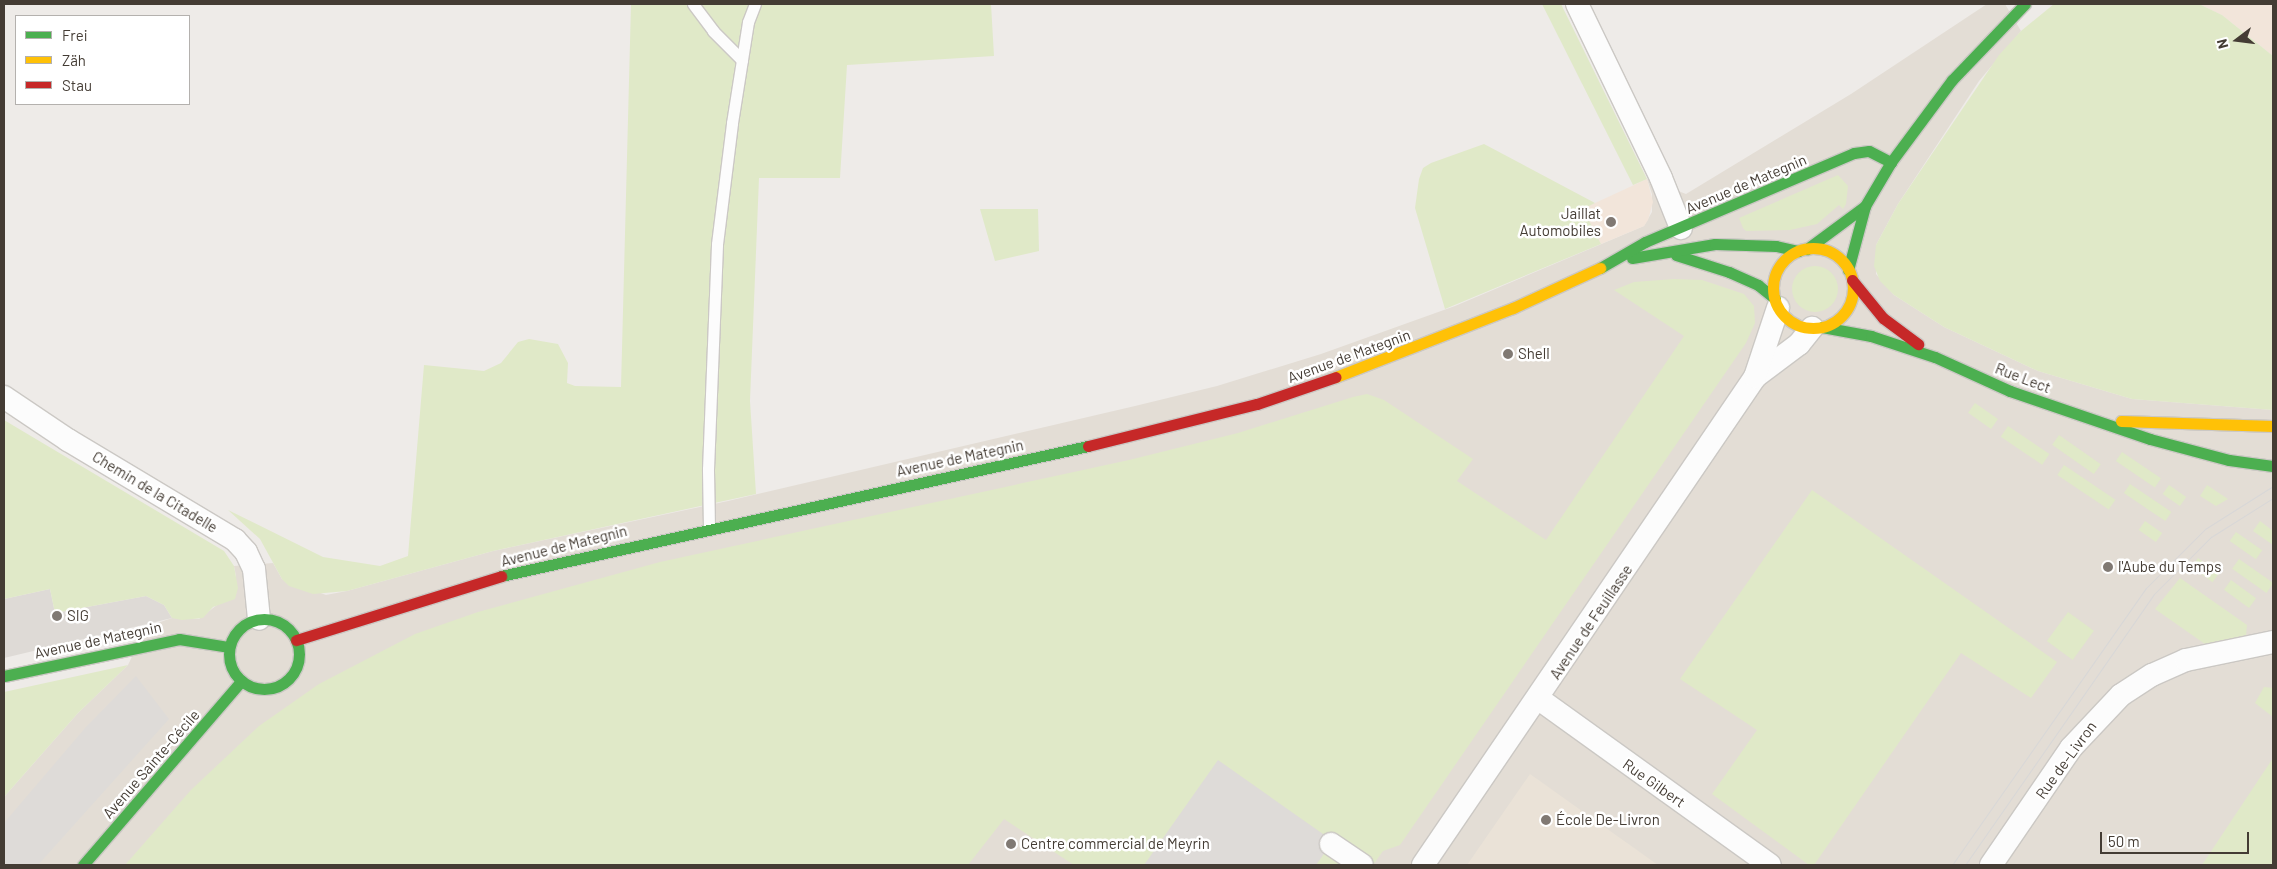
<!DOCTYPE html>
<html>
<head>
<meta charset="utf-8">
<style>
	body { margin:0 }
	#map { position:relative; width:2277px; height:869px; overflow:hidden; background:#eeebe8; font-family:Barlow,sans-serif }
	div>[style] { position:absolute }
	.residential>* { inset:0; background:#e3ddd5 }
	.commercial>* { inset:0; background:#f2e5da }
	.industrial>* { inset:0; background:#dedad6 }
	.education>* { inset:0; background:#eae2d7 }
	.green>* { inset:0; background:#e0e9c8; transform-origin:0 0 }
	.round { border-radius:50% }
	.parking>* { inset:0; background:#dedbd8 }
	.roads { filter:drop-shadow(1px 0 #cbc8c4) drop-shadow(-1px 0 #cbc8c4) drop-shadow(0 1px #cbc8c4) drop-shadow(0 -1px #cbc8c4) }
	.lane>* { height:11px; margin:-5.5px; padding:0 5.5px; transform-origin:5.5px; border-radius:5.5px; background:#fcfcfc }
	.street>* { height:22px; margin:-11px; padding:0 11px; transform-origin:11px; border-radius:11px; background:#fcfcfc }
	.fast>* { height:11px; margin:-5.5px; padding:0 5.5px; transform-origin:5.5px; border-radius:5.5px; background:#4caf50 }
	.fast>.ring { margin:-5.5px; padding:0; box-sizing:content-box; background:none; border:11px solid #4caf50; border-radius:50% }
	.slow>* { height:11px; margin:-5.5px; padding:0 5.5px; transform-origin:5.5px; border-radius:5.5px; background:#ffc107 }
	.slow>.ring { margin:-5.5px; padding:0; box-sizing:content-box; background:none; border:11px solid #ffc107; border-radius:50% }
	.jam>* { height:11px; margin:-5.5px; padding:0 5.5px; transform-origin:5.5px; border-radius:5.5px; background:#c62828 }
	.tram>* { height:1px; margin:-0.5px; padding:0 0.5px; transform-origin:0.5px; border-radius:0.5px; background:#d8d7d7 }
	.dots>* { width:14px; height:14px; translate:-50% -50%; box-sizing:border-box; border:2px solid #fff; border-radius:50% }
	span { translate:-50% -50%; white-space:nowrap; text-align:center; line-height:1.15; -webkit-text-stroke:5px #fff; paint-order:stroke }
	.street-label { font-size:15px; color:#443c34 }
	.poi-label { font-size:15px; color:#443c34 }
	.right { translate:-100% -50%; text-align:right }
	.left { translate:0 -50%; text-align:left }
	.frame { position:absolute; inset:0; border:5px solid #443c34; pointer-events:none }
	.legend { position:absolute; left:15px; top:15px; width:175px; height:90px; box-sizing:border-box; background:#fff; border:1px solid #b4b1ae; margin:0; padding:6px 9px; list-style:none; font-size:15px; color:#443c34 }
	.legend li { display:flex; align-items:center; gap:10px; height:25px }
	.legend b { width:25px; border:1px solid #b4b1ae }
	.north { position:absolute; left:2212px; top:15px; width:50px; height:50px; -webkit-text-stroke:4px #fff; paint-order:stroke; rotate:255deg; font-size:14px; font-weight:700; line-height:20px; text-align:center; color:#443c34 }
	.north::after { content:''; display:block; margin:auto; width:18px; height:22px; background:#443c34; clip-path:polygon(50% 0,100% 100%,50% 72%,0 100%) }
	.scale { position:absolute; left:2100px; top:832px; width:149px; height:22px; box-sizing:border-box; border:2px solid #443c34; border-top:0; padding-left:6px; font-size:15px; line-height:18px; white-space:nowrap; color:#443c34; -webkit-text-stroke:4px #fff; paint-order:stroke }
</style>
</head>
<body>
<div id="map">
	<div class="residential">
		<i style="clip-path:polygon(1987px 4px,2005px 4px,2021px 31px,1979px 81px,1898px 204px,1876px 245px,1876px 274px,1894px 295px,1944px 327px,2038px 371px,2132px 399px,2273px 410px,2273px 865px,4px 865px,4px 797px,78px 713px,128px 665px,146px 627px,172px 618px,199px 619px,217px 605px,236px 576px,234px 566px,273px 563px,282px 579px,326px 595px,347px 591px,493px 551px,728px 501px,1135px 406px,1217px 386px,1321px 354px,1455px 306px,1644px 226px,1652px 212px,1652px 194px,1647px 179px,1686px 194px,1851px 94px)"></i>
	</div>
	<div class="commercial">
		<i style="clip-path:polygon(2199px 4px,2273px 4px,2273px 56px,2222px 15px)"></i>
		<i style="clip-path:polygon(1647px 179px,1653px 202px,1648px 220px,1644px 226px,1601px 244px,1582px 209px)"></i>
	</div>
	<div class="industrial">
		<i style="clip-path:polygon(50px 589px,55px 613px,146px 596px,164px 605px,172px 618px,4px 658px,4px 599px)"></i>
	</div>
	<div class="education">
		<i style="clip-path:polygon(1530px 774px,1658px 865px,1467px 865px)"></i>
	</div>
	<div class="green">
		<i style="clip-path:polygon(631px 4px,991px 4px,994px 56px,847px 65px,840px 178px,759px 178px,750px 401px,756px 494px,493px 551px,347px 591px,313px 594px,289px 586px,282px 579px,260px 539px,228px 510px,323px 557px,380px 566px,408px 556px,424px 365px,484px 371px,501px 363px,518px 342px,529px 339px,558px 344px,568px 363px,567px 383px,575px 386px,621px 387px)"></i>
		<i style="clip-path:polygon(1542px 4px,1561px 4px,1647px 179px,1633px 185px)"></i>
		<i style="clip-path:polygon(2054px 4px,2199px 4px,2222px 15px,2273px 56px,2273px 410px,2132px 399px,2038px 371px,1944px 327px,1894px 295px,1880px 281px,1874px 266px,1876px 245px,1898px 204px,1999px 55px,2021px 31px)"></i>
		<i style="clip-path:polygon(1484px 144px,1595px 203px,1583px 209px,1601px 244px,1445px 309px,1415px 208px,1419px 179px,1423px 168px,1431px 163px)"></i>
		<i style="clip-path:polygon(1838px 175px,1848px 186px,1846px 204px,1843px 209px,1839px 205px,1817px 224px,1790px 230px,1746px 231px,1743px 228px,1739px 218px)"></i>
		<i style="clip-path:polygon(980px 209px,1038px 209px,1039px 251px,995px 261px)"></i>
		<i class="round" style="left:1792px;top:266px;width:46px;height:46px"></i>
		<i style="clip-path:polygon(1674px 279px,1702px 280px,1744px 294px,1754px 306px,1755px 323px,1746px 343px,1400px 845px,1383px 851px,1373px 865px,1074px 865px,1004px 819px,968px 865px,125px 865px,191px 790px,259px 726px,319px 684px,415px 634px,478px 612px,660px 562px,1129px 460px,1238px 433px,1353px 397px,1367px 394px,1384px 400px,1473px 459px,1457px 481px,1546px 540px,1684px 336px,1614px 290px,1634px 282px)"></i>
		<i style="left:1975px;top:403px;width:28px;height:12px;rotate:35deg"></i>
		<i style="clip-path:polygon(4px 420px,224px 551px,234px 566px,238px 588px,235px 599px,213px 607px,203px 618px,182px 620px,172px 618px,164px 605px,146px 596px,55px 613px,50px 589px,4px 599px)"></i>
		<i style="left:2008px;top:426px;width:50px;height:13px;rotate:34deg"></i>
		<i style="left:2059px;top:435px;width:51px;height:12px;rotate:35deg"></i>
		<i style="left:2122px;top:452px;width:47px;height:11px;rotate:34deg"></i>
		<i style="left:2064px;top:465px;width:62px;height:12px;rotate:34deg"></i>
		<i style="left:2130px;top:484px;width:50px;height:11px;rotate:34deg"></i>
		<i style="left:2169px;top:485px;width:21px;height:11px;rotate:35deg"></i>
		<i style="clip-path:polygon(2207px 485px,2228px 499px,2216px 506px,2200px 496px)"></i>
		<i style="clip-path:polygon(1812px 490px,2057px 662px,2031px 698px,1961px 653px,1814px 865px,1809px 865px,1712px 794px,1757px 730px,1680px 679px)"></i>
		<i style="left:2145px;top:521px;width:21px;height:11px;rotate:35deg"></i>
		<i style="clip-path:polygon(2260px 521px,2273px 531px,2273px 545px,2253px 531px)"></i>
		<i style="left:2236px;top:532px;width:32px;height:11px;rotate:35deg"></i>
		<i style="left:2198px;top:558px;width:26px;height:11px;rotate:36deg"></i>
		<i style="left:2239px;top:559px;width:42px;height:12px;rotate:35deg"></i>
		<i style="clip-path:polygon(2180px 578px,2247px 625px,2246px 635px,2205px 644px,2155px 609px)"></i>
		<i style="left:2231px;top:580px;width:31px;height:12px;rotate:36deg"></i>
		<i style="left:2068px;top:612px;width:32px;height:36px;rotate:36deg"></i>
		<i style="clip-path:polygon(128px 665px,78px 713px,4px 797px,4px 692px)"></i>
		<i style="clip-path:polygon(2264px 687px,2273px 688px,2273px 717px,2255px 703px)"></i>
		<i style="clip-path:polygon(2273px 758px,2273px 865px,2202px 865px)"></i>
	</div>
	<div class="parking">
		<i style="clip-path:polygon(136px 676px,169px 719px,38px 865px,4px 865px,4px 823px,86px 727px)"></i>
		<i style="clip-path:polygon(1218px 760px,1333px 841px,1316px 865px,1144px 865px)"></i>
	</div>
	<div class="roads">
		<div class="lane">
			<i style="left:693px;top:4px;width:34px;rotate:53deg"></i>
			<i style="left:713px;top:31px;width:41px;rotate:45deg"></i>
			<i style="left:709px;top:528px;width:59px;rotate:-91deg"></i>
			<i style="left:708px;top:469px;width:225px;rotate:-87.7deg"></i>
			<i style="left:717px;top:244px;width:122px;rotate:-82.9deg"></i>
			<i style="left:732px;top:123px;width:102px;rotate:-81deg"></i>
			<i style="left:748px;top:22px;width:19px;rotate:-69deg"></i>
		</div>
		<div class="street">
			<i style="left:1577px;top:4px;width:193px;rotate:64.2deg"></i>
			<i style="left:1661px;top:178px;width:54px;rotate:68.2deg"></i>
			<i style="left:1755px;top:377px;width:55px;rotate:-36.9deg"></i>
			<i style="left:1799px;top:344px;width:21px;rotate:-51deg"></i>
			<i style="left:4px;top:397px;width:77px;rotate:33.9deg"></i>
			<i style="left:68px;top:440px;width:195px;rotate:30.9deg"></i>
			<i style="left:235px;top:540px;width:16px;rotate:47deg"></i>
			<i style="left:246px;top:552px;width:19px;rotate:65deg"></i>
			<i style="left:254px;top:569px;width:50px;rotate:84.3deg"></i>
			<i style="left:1539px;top:699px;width:284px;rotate:35.7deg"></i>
			<i style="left:1331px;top:844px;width:37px;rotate:34deg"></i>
			<i style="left:1423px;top:865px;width:590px;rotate:-55.77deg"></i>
			<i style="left:1755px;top:377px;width:73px;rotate:-71.6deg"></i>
			<i style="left:1991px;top:865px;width:142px;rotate:-55.6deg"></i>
			<i style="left:2071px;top:748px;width:73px;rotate:-46.7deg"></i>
			<i style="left:2121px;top:695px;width:37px;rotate:-33deg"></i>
			<i style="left:2152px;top:675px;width:37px;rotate:-24deg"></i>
			<i style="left:2186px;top:660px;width:89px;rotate:-11.7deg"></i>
		</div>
		<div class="fast">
			<i style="left:1807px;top:249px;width:72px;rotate:-36.6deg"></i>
			<i style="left:1676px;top:255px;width:56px;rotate:17.8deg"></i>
			<i style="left:1729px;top:272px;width:32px;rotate:24deg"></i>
			<i style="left:1758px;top:285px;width:22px;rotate:39deg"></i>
			<i style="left:1632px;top:258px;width:84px;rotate:-9.6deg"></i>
			<i style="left:1715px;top:244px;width:61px;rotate:1.9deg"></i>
			<i style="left:1776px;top:246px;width:23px;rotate:13deg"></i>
			<i style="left:1600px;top:268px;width:52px;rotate:-30deg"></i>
			<i style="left:1645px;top:242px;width:227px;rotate:-23.1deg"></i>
			<i style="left:1854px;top:153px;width:15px;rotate:-8deg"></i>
			<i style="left:1869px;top:151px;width:25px;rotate:27deg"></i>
			<i style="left:1848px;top:270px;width:66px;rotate:-75.1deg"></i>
			<i style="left:1865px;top:206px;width:51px;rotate:-59.4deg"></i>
			<i style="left:1891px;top:162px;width:102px;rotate:-53.4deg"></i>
			<i style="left:1952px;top:80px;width:105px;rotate:-46.2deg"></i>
			<i style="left:1822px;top:327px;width:50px;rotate:10.4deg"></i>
			<i style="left:1871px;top:336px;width:67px;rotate:18.2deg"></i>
			<i style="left:1935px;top:357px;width:82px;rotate:24.4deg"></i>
			<i style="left:2010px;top:391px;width:148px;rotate:18.9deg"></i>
			<i style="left:2150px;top:439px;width:82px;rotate:14.9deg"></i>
			<i style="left:2229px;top:460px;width:44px;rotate:7.8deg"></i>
			<i style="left:501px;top:576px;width:601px;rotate:-12.49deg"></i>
			<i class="ring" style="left:229px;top:619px;width:59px;height:59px"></i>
			<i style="left:4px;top:676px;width:179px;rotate:-11.9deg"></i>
			<i style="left:179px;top:639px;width:51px;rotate:9.1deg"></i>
			<i style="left:83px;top:865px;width:243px;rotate:-49.3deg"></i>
		</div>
		<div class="slow">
			<i class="ring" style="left:1773px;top:248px;width:69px;height:69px"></i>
			<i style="left:1336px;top:377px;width:190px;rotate:-21.3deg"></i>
			<i style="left:1513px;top:308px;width:96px;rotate:-24.7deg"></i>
			<i style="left:2121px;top:421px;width:152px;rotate:1.9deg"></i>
		</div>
		<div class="jam">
			<i style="left:1852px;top:280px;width:49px;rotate:50.8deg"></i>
			<i style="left:1883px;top:318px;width:44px;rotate:36.6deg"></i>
			<i style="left:1088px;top:446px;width:174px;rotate:-14deg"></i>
			<i style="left:1257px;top:404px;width:83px;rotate:-18.9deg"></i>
			<i style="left:296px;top:640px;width:215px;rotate:-17.3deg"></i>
		</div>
	</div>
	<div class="tram">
		<i style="left:1952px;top:865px;width:338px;rotate:-55deg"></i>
		<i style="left:2146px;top:588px;width:83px;rotate:-45deg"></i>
		<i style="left:2205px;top:529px;width:80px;rotate:-32.3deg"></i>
		<i style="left:1965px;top:865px;width:330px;rotate:-55.1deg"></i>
		<i style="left:2154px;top:594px;width:81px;rotate:-45deg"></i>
		<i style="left:2211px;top:537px;width:73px;rotate:-32.2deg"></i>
	</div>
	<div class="dots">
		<i style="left:1611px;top:222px;background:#807973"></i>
		<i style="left:1508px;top:354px;background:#807973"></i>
		<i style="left:2108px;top:567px;background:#807973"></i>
		<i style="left:57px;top:616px;background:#807973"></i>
		<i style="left:1546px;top:820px;background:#807973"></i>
		<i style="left:1011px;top:844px;background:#807973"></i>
	</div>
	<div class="street-label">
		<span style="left:1746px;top:184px;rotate:-23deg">Avenue de Mategnin</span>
		<span style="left:1349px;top:356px;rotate:-20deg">Avenue de Mategnin</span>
		<span style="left:2023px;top:378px;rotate:21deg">Rue Lect</span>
		<span style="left:960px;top:458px;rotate:-12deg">Avenue de Mategnin</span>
		<span style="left:155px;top:492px;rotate:31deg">Chemin de la Citadelle</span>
		<span style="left:564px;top:546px;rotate:-14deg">Avenue de Mategnin</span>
		<span style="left:1591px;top:622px;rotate:-56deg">Avenue de Feuillasse</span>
		<span style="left:98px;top:640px;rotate:-12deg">Avenue de Mategnin</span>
		<span style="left:2066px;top:760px;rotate:-54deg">Rue de-Livron</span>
		<span style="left:151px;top:764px;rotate:-49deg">Avenue Sainte-Cécile</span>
		<span style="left:1654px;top:783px;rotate:35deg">Rue Gilbert</span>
	</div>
	<div class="poi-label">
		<span class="right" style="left:1601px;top:222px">Jaillat<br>Automobiles</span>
		<span class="left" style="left:1518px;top:354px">Shell</span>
		<span class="left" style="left:2118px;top:567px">l'Aube du Temps</span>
		<span class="left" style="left:67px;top:616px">SIG</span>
		<span class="left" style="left:1556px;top:820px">École De-Livron</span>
		<span class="left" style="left:1021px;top:844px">Centre commercial de Meyrin</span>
	</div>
	<div class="frame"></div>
	<ul class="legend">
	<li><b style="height:6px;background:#4caf50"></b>Frei</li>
	<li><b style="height:6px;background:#ffc107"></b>Zäh</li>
	<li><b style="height:6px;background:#c62828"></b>Stau</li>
	</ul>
	<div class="north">N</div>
	<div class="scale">50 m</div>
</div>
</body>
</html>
